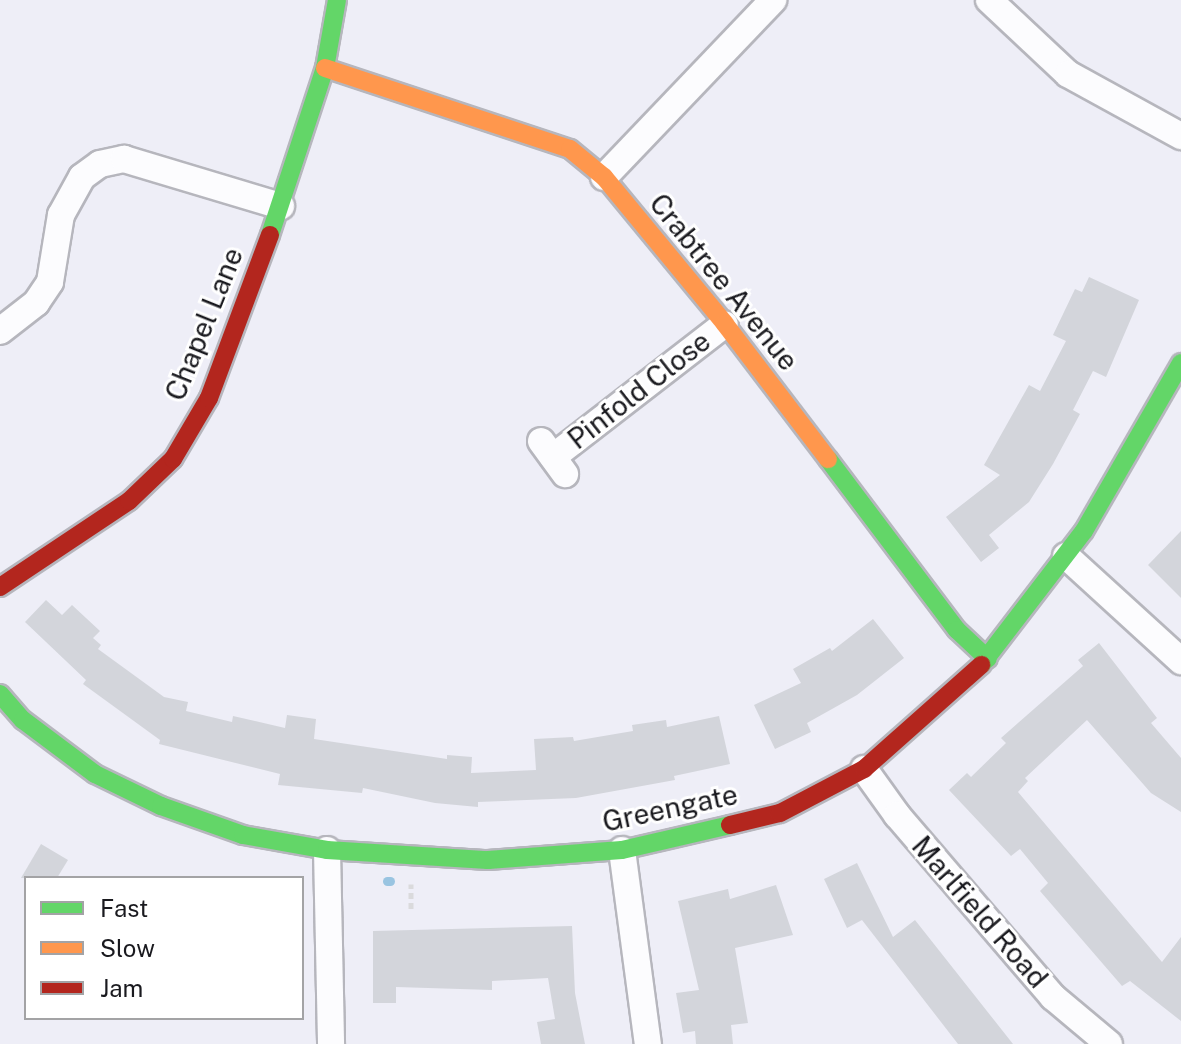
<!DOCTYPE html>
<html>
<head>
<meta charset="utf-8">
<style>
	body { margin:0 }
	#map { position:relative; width:1181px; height:1044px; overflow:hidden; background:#eeeef7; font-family:"Public Sans",sans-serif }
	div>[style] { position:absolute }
	.stream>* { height:9px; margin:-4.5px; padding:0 4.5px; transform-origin:4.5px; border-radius:4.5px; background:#99c4e1 }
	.building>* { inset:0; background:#d3d5db }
	.path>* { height:5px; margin-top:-2.5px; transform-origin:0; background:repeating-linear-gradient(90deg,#dadadc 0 6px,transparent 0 10px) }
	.roads { filter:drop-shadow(2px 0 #b6b6bd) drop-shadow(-2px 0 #b6b6bd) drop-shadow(0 2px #b6b6bd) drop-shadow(0 -2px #b6b6bd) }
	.street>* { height:26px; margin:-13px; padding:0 13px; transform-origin:13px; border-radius:13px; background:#fcfcfe }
	.fast>* { height:18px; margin:-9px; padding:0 9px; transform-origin:9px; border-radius:9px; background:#63d668 }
	.slow>* { height:18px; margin:-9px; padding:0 9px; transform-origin:9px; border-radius:9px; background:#ff974d }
	.jam>* { height:18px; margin:-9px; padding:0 9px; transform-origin:9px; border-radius:9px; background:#b3261e }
	span { translate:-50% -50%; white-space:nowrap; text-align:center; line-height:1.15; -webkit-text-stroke:6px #fff; paint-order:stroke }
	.street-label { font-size:28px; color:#1a1a1f }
	.legend { position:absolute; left:24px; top:876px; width:280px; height:144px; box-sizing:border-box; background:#fff; border:2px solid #a3a3a5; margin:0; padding:10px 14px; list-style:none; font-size:24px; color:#1a1a1f }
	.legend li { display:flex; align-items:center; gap:16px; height:40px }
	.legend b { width:40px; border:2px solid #a3a3a5 }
</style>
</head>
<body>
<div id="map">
	<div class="stream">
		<i style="left:387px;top:881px;width:3px"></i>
	</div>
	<div class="building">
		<i style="clip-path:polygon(1089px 277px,1139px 300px,1106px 377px,1093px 371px,1073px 410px,1080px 414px,1053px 464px,1029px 502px,989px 535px,999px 548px,981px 562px,946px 517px,1000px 475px,984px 465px,1029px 385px,1040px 391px,1066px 341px,1053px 335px,1075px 289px,1082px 292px)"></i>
		<i style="clip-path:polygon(1181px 531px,1181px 598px,1148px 565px)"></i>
		<i style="clip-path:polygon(46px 600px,62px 615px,72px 605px,100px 631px,93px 638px,101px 645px,98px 649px,164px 697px,188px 702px,186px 711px,232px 722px,233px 716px,285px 728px,287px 715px,316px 719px,314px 739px,447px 759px,447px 755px,472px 757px,471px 773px,536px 770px,534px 739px,573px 737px,574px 741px,633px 731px,632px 725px,666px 720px,667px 727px,719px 716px,730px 764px,674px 776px,675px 780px,576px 798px,478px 802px,478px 807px,435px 803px,363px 788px,362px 793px,278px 785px,280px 774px,159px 744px,160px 740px,83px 684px,86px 680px,25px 622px)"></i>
		<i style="clip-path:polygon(873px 619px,904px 658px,857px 695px,807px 723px,811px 732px,775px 749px,754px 705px,801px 683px,793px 669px,830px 648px,832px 651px)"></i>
		<i style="clip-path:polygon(1099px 643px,1157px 718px,1151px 723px,1181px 758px,1181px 812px,1151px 793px,1087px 720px,1025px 778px,1028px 781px,1018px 792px,1162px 962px,1181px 937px,1181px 1021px,1130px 981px,1122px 986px,1040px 891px,1048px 883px,1020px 849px,1011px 856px,949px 790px,967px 773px,971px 777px,1006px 743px,1001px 738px,1083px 666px,1078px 660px)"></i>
		<i style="clip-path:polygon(41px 844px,68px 860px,57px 878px,21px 878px)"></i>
		<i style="clip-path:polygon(857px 863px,893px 937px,915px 920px,1013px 1044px,958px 1044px,862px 920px,847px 928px,824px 879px)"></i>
		<i style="clip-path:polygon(776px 885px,793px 935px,735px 948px,748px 1023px,731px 1025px,733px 1044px,696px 1044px,695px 1031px,683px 1033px,676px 993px,699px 990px,678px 901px,728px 889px,730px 899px)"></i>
		<i style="clip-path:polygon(572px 926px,575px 993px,585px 1044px,541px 1044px,537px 1022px,555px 1019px,548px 978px,492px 981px,492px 990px,396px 987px,396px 1003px,373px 1003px,373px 931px)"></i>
	</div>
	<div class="path">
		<i style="left:411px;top:909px;width:25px;rotate:-90deg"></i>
	</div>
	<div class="roads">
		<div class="street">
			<i style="left:989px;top:0;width:108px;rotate:43.1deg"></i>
			<i style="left:1068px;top:74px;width:129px;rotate:28.8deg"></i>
			<i style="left:604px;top:177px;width:245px;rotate:-46.3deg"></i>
			<i style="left:0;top:331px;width:46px;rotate:-37.9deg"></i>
			<i style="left:36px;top:303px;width:25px;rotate:-56deg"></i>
			<i style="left:50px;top:282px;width:68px;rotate:-80.7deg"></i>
			<i style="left:61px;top:215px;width:43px;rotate:-61.1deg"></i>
			<i style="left:82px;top:177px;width:22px;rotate:-36deg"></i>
			<i style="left:100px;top:164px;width:25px;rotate:-12deg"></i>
			<i style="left:124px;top:159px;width:164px;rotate:16.7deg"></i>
			<i style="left:541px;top:441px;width:41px;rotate:54deg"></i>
			<i style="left:553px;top:457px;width:217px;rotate:-37.7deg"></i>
			<i style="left:1066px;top:556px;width:156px;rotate:42.4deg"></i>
			<i style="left:864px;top:769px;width:57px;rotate:54.3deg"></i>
			<i style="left:897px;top:815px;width:240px;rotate:49.4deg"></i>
			<i style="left:1053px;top:997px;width:73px;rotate:40deg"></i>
			<i style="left:327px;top:850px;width:194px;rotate:88.8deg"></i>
			<i style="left:622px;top:850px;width:196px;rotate:82.4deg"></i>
		</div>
		<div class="fast">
			<i style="left:270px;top:235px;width:176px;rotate:-71.8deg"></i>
			<i style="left:325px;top:68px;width:69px;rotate:-80deg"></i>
			<i style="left:828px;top:459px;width:214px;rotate:53deg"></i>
			<i style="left:957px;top:630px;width:42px;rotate:43.1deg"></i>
			<i style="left:981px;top:665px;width:169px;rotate:-52.5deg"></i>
			<i style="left:1084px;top:531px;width:194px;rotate:-60deg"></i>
			<i style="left:0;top:694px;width:35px;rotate:49deg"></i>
			<i style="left:23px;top:720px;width:90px;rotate:36.9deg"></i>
			<i style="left:95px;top:774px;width:73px;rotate:25.9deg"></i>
			<i style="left:161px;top:806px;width:87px;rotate:19.5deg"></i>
			<i style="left:243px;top:835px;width:85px;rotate:10.1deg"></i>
			<i style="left:327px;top:850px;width:161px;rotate:3.6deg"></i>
			<i style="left:488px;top:860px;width:134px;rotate:-4.3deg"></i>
			<i style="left:622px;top:850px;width:111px;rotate:-13deg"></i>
		</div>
		<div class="slow">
			<i style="left:325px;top:68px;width:258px;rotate:18.3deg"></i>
			<i style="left:570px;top:149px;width:44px;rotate:39.5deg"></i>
			<i style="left:604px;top:177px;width:190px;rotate:50.5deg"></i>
			<i style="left:725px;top:324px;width:170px;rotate:52.7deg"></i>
		</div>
		<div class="jam">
			<i style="left:0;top:587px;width:155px;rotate:-33.7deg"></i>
			<i style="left:129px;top:501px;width:61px;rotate:-43.7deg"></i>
			<i style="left:173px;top:459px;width:71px;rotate:-59.5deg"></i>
			<i style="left:209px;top:398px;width:174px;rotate:-69.5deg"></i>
			<i style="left:730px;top:825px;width:51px;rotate:-13.5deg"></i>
			<i style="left:780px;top:813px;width:95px;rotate:-27.6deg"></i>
			<i style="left:864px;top:769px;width:157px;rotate:-41.6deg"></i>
		</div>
	</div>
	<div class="street-label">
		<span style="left:724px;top:282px;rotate:51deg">Crabtree Avenue</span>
		<span style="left:204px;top:324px;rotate:-68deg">Chapel Lane</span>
		<span style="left:639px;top:390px;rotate:-38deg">Pinfold Close</span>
		<span style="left:670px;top:808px;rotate:-12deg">Greengate</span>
		<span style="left:980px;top:912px;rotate:49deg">Marlfield Road</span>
	</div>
	<ul class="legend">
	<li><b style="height:10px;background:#63d668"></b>Fast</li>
	<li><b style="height:10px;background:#ff974d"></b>Slow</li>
	<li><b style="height:10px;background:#b3261e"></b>Jam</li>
	</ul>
</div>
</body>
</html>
